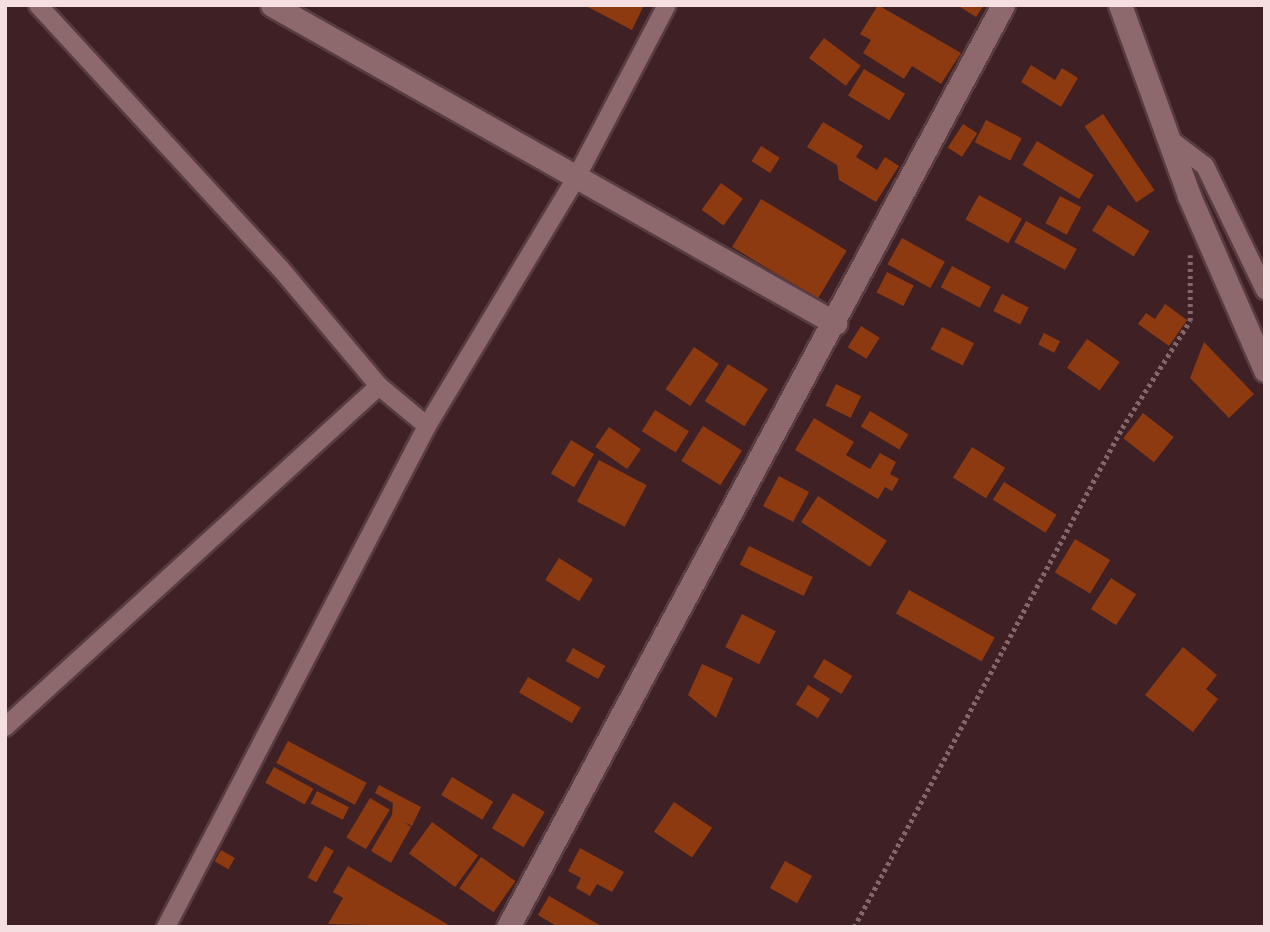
<!DOCTYPE html>
<html>
<head>
<meta charset="utf-8">
<style>
	body { margin:0 }
	#map { position:relative; width:1270px; height:932px; overflow:hidden; background:#3f2025; font-family:"Archivo Narrow",sans-serif }
	div>[style] { position:absolute }
	.building>* { inset:0; background:#8e3a10; transform-origin:0 0 }
	.path>* { height:4.5px; margin-top:-2.25px; transform-origin:0; background:repeating-linear-gradient(90deg,#82676b 0 3.5px,transparent 0 7px) }
	.roads { filter:drop-shadow(2px 0 #573c41) drop-shadow(-2px 0 #573c41) drop-shadow(0 2px #573c41) drop-shadow(0 -2px #573c41) }
	.minor>* { height:18px; margin:-9px; padding:0 9px; transform-origin:9px; border-radius:9px; background:#8d686c }
	.tertiary>* { height:23px; margin:-11.5px; padding:0 11.5px; transform-origin:11.5px; border-radius:11.5px; background:#8d686c }
	span { translate:-50% -50%; white-space:nowrap; text-align:center; line-height:1.15; -webkit-text-stroke:5px #3f2025; paint-order:stroke }
	.frame { position:absolute; inset:0; border:7px solid #f5dfe1; pointer-events:none }
</style>
</head>
<body>
<div id="map">
	<div class="building">
		<i style="clip-path:polygon(584px 5px,644px 5px,632px 30px)"></i>
		<i style="clip-path:polygon(878px 5px,961px 53px,941px 84px,912px 66px,904px 79px,863px 53px,871px 40px,860px 34px)"></i>
		<i style="clip-path:polygon(957px 5px,984px 5px,976px 17px)"></i>
		<i style="left:824px;top:38px;width:46px;height:25px;rotate:37deg"></i>
		<i style="clip-path:polygon(1031px 65px,1055px 80px,1062px 68px,1078px 78px,1061px 107px,1021px 82px)"></i>
		<i style="left:864px;top:69px;width:48px;height:31px;rotate:31deg"></i>
		<i style="left:1103px;top:114px;width:92px;height:22px;rotate:56deg"></i>
		<i style="left:986px;top:120px;width:40px;height:25px;rotate:27deg"></i>
		<i style="clip-path:polygon(823px 122px,863px 146px,856px 157px,877px 170px,885px 157px,899px 166px,876px 202px,839px 180px,837px 165px,807px 147px)"></i>
		<i style="left:963px;top:124px;width:17px;height:28px;rotate:33deg"></i>
		<i style="left:1037px;top:141px;width:66px;height:28px;rotate:31deg"></i>
		<i style="left:761px;top:146px;width:22px;height:18px;rotate:32deg"></i>
		<i style="left:721px;top:183px;width:27px;height:33px;rotate:36deg"></i>
		<i style="left:979px;top:195px;width:49px;height:28px;rotate:29deg"></i>
		<i style="left:1060px;top:196px;width:24px;height:31px;rotate:28deg"></i>
		<i style="left:761px;top:199px;width:100px;height:56px;rotate:31deg"></i>
		<i style="left:1108px;top:205px;width:49px;height:30px;rotate:32deg"></i>
		<i style="left:1026px;top:221px;width:58px;height:24px;rotate:29deg"></i>
		<i style="left:902px;top:238px;width:49px;height:30px;rotate:29deg"></i>
		<i style="left:952px;top:266px;width:44px;height:24px;rotate:28deg"></i>
		<i style="left:887px;top:272px;width:30px;height:23px;rotate:27deg"></i>
		<i style="left:1002px;top:294px;width:30px;height:19px;rotate:27deg"></i>
		<i style="clip-path:polygon(1165px 304px,1187px 320px,1169px 346px,1138px 324px,1146px 313px,1155px 319px)"></i>
		<i style="left:861px;top:326px;width:22px;height:25px;rotate:32deg"></i>
		<i style="left:942px;top:327px;width:36px;height:25px;rotate:27deg"></i>
		<i style="left:1044px;top:333px;width:18px;height:13px;rotate:27deg"></i>
		<i style="left:1087px;top:339px;width:40px;height:35px;rotate:35deg"></i>
		<i style="clip-path:polygon(1204px 342px,1254px 394px,1229px 418px,1190px 378px)"></i>
		<i style="left:694px;top:347px;width:30px;height:51px;rotate:34deg"></i>
		<i style="left:728px;top:364px;width:47px;height:44px;rotate:32deg"></i>
		<i style="left:836px;top:384px;width:28px;height:24px;rotate:26deg"></i>
		<i style="left:655px;top:410px;width:40px;height:25px;rotate:32deg"></i>
		<i style="left:870px;top:411px;width:45px;height:18px;rotate:31deg"></i>
		<i style="left:1143px;top:413px;width:39px;height:32px;rotate:38deg"></i>
		<i style="clip-path:polygon(814px 418px,854px 442px,846px 455px,870px 469px,880px 453px,896px 462px,890px 474px,899px 479px,892px 491px,885px 487px,878px 499px,795px 450px)"></i>
		<i style="left:703px;top:426px;width:46px;height:41px;rotate:32deg"></i>
		<i style="left:609px;top:427px;width:39px;height:24px;rotate:35deg"></i>
		<i style="left:571px;top:440px;width:27px;height:39px;rotate:31deg"></i>
		<i style="left:972px;top:447px;width:39px;height:36px;rotate:32deg"></i>
		<i style="left:599px;top:460px;width:54px;height:47px;rotate:28deg"></i>
		<i style="left:779px;top:476px;width:34px;height:34px;rotate:28deg"></i>
		<i style="left:1004px;top:482px;width:62px;height:21px;rotate:32deg"></i>
		<i style="left:818px;top:496px;width:82px;height:31px;rotate:33deg"></i>
		<i style="left:1075px;top:539px;width:41px;height:39px;rotate:31deg"></i>
		<i style="left:749px;top:546px;width:71px;height:21px;rotate:26deg"></i>
		<i style="left:559px;top:558px;width:40px;height:26px;rotate:32deg"></i>
		<i style="left:1111px;top:578px;width:30px;height:37px;rotate:33deg"></i>
		<i style="left:909px;top:590px;width:98px;height:27px;rotate:29deg"></i>
		<i style="left:742px;top:614px;width:38px;height:37px;rotate:27deg"></i>
		<i style="clip-path:polygon(1183px 647px,1217px 675px,1206px 689px,1218px 699px,1193px 732px,1145px 695px)"></i>
		<i style="left:573px;top:648px;width:37px;height:15px;rotate:29deg"></i>
		<i style="left:824px;top:659px;width:33px;height:21px;rotate:31deg"></i>
		<i style="clip-path:polygon(702px 664px,733px 678px,716px 718px,688px 695px)"></i>
		<i style="left:528px;top:677px;width:61px;height:18px;rotate:30deg"></i>
		<i style="left:808px;top:685px;width:26px;height:23px;rotate:32deg"></i>
		<i style="left:288px;top:741px;width:89px;height:25px;rotate:28deg"></i>
		<i style="left:274px;top:767px;width:45px;height:18px;rotate:29deg"></i>
		<i style="left:452px;top:777px;width:48px;height:21px;rotate:31deg"></i>
		<i style="clip-path:polygon(379px 785px,421px 807px,412px 826px,404px 822px,411px 827px,391px 863px,371px 851px,392px 815px,393px 803px,375px 793px)"></i>
		<i style="left:317px;top:791px;width:36px;height:14px;rotate:27deg"></i>
		<i style="left:513px;top:793px;width:37px;height:41px;rotate:31deg"></i>
		<i style="left:370px;top:798px;width:23px;height:46px;rotate:31deg"></i>
		<i style="left:674px;top:802px;width:46px;height:36px;rotate:34deg"></i>
		<i style="left:432px;top:822px;width:57px;height:39px;rotate:36deg"></i>
		<i style="left:325px;top:846px;width:10px;height:36px;rotate:29deg"></i>
		<i style="clip-path:polygon(580px 848px,624px 872px,612px 892px,597px 884px,590px 896px,576px 888px,581px 878px,568px 871px)"></i>
		<i style="left:221px;top:850px;width:16px;height:13px;rotate:30deg"></i>
		<i style="left:481px;top:857px;width:42px;height:38px;rotate:35deg"></i>
		<i style="left:785px;top:861px;width:31px;height:31px;rotate:29deg"></i>
		<i style="clip-path:polygon(348px 866px,452px 927px,328px 924px,343px 898px,333px 892px)"></i>
		<i style="clip-path:polygon(549px 896px,603px 927px,558px 927px,538px 915px)"></i>
	</div>
	<div class="path">
		<i style="left:854px;top:927px;width:566px;rotate:-61.76deg"></i>
		<i style="left:1122px;top:428px;width:127px;rotate:-57.6deg"></i>
		<i style="left:1190px;top:321px;width:66px;rotate:-90deg"></i>
	</div>
	<div class="roads">
		<div class="minor">
			<i style="left:38px;top:5px;width:357px;rotate:47.4deg"></i>
			<i style="left:280px;top:268px;width:154px;rotate:50deg"></i>
			<i style="left:379px;top:386px;width:62px;rotate:39.8deg"></i>
			<i style="left:1168px;top:138px;width:46px;rotate:37.1deg"></i>
			<i style="left:1205px;top:166px;width:138px;rotate:64.2deg"></i>
			<i style="left:5px;top:727px;width:506px;rotate:-42.36deg"></i>
			<i style="left:166px;top:927px;width:565px;rotate:-62.48deg"></i>
			<i style="left:427px;top:426px;width:289px;rotate:-59deg"></i>
			<i style="left:576px;top:178px;width:195px;rotate:-62.3deg"></i>
		</div>
		<div class="tertiary">
			<i style="left:272px;top:5px;width:647px;rotate:29.46deg"></i>
			<i style="left:1120px;top:5px;width:203px;rotate:70.1deg"></i>
			<i style="left:1189px;top:196px;width:190px;rotate:66.4deg"></i>
			<i style="left:508px;top:927px;width:1046px;rotate:-61.77deg"></i>
		</div>
	</div>
	<div class="frame"></div>
</div>
</body>
</html>
